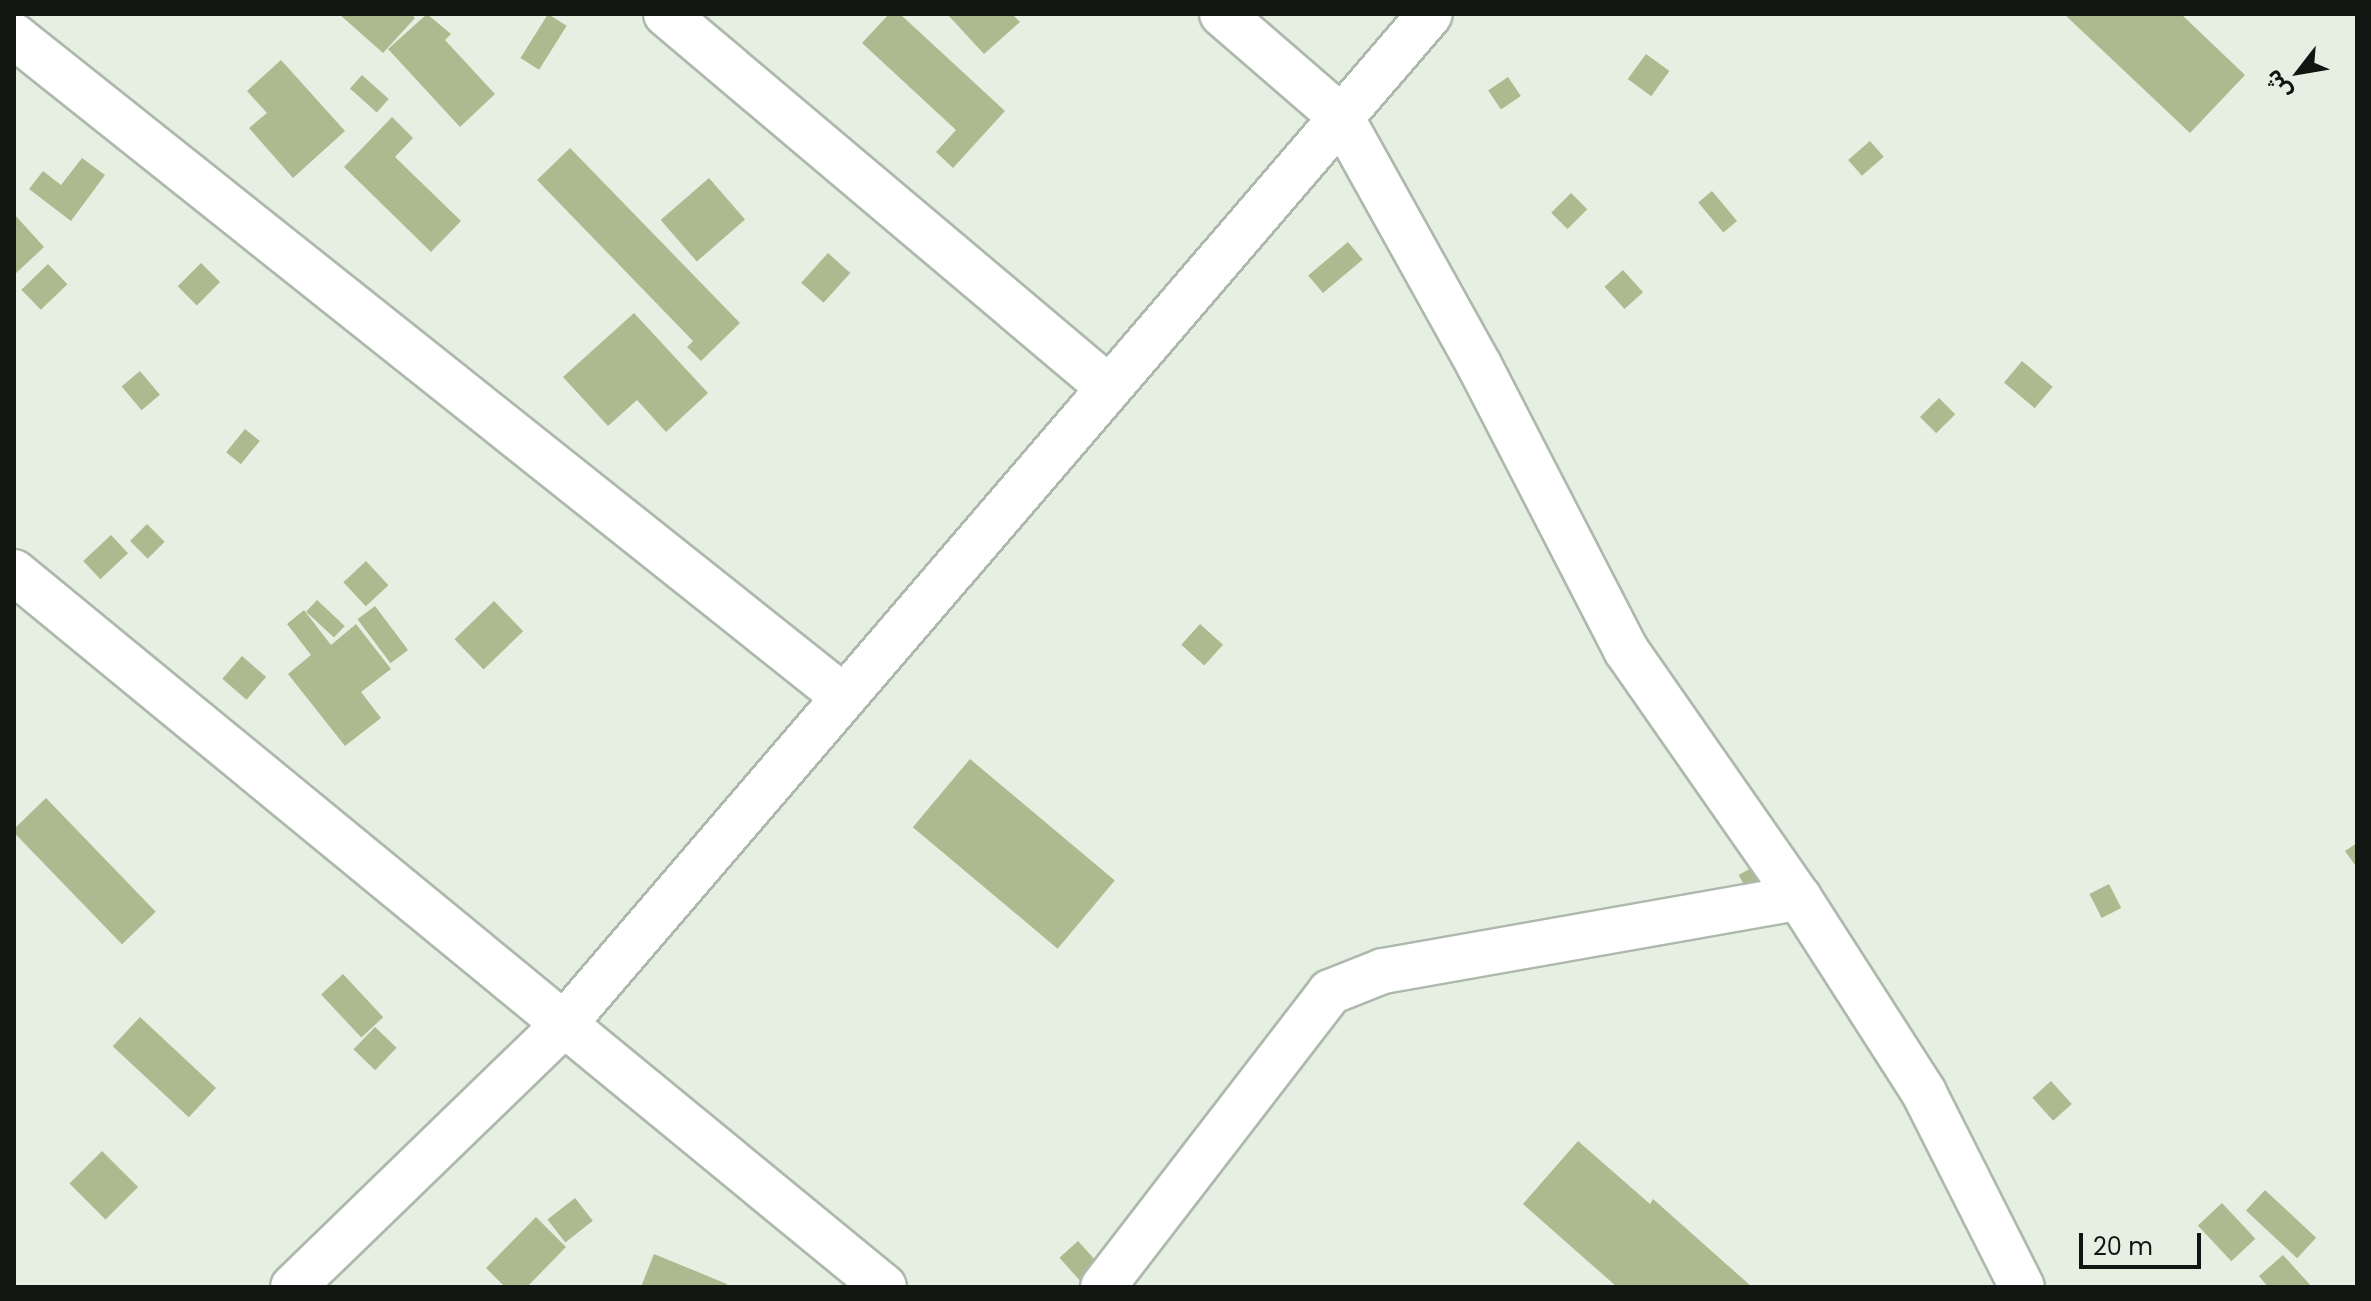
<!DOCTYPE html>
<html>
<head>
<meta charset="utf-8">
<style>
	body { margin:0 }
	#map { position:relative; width:2371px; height:1301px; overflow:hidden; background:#e5f0e3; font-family:Poppins,"Noto Sans Arabic",sans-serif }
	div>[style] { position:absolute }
	.building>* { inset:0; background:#acbb8f; transform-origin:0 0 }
	.roads { filter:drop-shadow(2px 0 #adb9ac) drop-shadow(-2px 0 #adb9ac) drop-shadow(0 2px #adb9ac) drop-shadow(0 -2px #adb9ac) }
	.minor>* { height:44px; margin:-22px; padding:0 22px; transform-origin:22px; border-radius:22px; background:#fff }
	span { translate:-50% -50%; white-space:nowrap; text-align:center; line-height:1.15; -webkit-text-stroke:7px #e5f0e3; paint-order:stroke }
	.frame { position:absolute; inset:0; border:16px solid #121612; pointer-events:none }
	.north { position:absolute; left:2259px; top:32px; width:80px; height:80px; -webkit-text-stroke:6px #e5f0e3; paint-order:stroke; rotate:239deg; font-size:22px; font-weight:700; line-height:32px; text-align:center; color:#121612 }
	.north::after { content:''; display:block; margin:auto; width:28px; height:36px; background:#121612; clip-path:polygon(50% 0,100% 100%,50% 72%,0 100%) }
	.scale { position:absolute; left:2079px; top:1233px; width:122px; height:36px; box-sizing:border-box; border:4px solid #121612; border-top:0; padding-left:10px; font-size:24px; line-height:28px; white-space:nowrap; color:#121612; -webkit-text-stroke:6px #e5f0e3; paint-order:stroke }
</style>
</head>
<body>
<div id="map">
	<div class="building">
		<i style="clip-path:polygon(339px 14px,411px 14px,415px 18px,383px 53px)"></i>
		<i style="clip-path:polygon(427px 14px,451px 34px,445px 40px,495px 94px,460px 127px,388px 49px)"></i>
		<i style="left:548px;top:14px;width:22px;height:52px;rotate:32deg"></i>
		<i style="clip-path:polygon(889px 14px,900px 14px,1005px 111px,953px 168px,936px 152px,956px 130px,862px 43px)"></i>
		<i style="clip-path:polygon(947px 14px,1012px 14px,1020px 22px,984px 54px)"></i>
		<i style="clip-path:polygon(2064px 14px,2181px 14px,2245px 75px,2190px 133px)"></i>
		<i style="left:1646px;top:54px;width:29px;height:31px;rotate:36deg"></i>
		<i style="clip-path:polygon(281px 60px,345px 131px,293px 178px,249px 128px,267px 113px,247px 91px)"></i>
		<i style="left:362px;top:75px;width:36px;height:18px;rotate:42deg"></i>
		<i style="left:1508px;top:77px;width:23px;height:24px;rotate:56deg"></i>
		<i style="clip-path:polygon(392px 117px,413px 138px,395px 157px,461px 221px,431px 252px,344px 167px)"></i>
		<i style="left:1870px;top:141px;width:21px;height:29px;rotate:49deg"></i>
		<i style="clip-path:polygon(570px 148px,740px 323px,701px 361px,687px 347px,693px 341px,537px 180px)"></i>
		<i style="clip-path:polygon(82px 158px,105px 175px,71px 221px,29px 189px,43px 171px,61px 185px)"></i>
		<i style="left:709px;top:178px;width:55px;height:64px;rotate:49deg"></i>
		<i style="left:1712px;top:191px;width:39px;height:18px;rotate:50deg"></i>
		<i style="left:1571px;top:193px;width:23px;height:28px;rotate:45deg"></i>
		<i style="clip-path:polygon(14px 214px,44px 247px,14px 275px)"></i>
		<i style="left:1348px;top:242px;width:23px;height:52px;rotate:50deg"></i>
		<i style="left:828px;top:253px;width:30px;height:40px;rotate:42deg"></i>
		<i style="left:201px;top:263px;width:27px;height:33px;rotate:45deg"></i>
		<i style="left:48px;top:264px;width:28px;height:37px;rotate:46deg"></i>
		<i style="left:1623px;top:270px;width:30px;height:25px;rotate:48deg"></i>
		<i style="clip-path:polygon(634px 313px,708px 393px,666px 432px,637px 400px,608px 426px,563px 377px)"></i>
		<i style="left:2022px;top:361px;width:40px;height:28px;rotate:40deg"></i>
		<i style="left:140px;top:371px;width:31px;height:24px;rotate:50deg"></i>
		<i style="left:1939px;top:398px;width:23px;height:27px;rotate:45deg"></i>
		<i style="left:245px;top:429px;width:19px;height:30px;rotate:39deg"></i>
		<i style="left:147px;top:524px;width:25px;height:24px;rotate:45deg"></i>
		<i style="left:111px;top:535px;width:25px;height:38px;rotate:47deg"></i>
		<i style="left:366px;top:561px;width:33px;height:31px;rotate:47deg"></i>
		<i style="left:317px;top:600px;width:38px;height:16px;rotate:43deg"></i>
		<i style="left:494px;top:601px;width:42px;height:55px;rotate:46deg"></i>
		<i style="left:375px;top:606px;width:55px;height:22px;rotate:53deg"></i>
		<i style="clip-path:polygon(304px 610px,331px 645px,356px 624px,391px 669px,361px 692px,381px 718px,345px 746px,288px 674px,311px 655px,287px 624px)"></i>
		<i style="left:1200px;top:624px;width:31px;height:28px;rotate:42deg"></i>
		<i style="left:242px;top:656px;width:32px;height:30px;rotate:41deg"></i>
		<i style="left:970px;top:759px;width:189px;height:89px;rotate:40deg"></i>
		<i style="left:46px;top:798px;width:158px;height:47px;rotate:46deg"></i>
		<i style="clip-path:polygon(2357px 843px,2357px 868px,2345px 851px)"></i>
		<i style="left:1764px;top:861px;width:25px;height:29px;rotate:61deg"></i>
		<i style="left:2109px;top:884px;width:27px;height:22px;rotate:63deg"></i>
		<i style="left:343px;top:974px;width:59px;height:30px;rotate:47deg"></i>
		<i style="left:140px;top:1017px;width:104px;height:40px;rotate:43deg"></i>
		<i style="left:375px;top:1027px;width:30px;height:31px;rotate:44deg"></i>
		<i style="left:2051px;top:1081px;width:31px;height:25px;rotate:48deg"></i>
		<i style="clip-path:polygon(1578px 1141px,1650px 1204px,1653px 1199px,1752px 1287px,1617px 1287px,1523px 1204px)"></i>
		<i style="left:102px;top:1151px;width:51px;height:46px;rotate:45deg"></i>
		<i style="left:2265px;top:1190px;width:70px;height:28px;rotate:43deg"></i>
		<i style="left:575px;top:1198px;width:29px;height:35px;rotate:52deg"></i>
		<i style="left:2222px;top:1203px;width:49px;height:33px;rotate:47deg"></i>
		<i style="clip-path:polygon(536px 1217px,566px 1247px,527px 1287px,505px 1287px,486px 1268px)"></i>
		<i style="left:1078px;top:1241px;width:31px;height:25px;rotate:48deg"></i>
		<i style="clip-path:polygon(654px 1254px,727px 1284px,726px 1287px,641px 1287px)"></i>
		<i style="clip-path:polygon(2283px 1255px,2312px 1287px,2268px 1287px,2259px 1276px)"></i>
	</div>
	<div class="roads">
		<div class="minor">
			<i style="left:666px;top:14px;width:580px;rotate:40.17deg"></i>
			<i style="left:1222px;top:14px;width:157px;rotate:40.9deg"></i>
			<i style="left:1341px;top:117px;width:284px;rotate:60.9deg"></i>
			<i style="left:1479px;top:365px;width:321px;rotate:62.7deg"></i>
			<i style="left:1626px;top:650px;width:302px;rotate:55.1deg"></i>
			<i style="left:1799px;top:898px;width:232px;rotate:57.3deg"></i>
			<i style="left:1924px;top:1093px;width:217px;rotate:63.2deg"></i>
			<i style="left:14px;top:36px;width:1061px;rotate:38.53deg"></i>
			<i style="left:14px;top:572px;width:1126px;rotate:39.41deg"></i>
			<i style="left:293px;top:1287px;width:378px;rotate:-44.1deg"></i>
			<i style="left:564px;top:1024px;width:1330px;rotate:-49.39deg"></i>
			<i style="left:1103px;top:1287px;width:372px;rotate:-52.4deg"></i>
			<i style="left:1330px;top:992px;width:57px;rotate:-21.6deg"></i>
			<i style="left:1383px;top:971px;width:422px;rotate:-10deg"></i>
		</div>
	</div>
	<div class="frame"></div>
	<div class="north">ش</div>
	<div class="scale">20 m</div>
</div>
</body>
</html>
